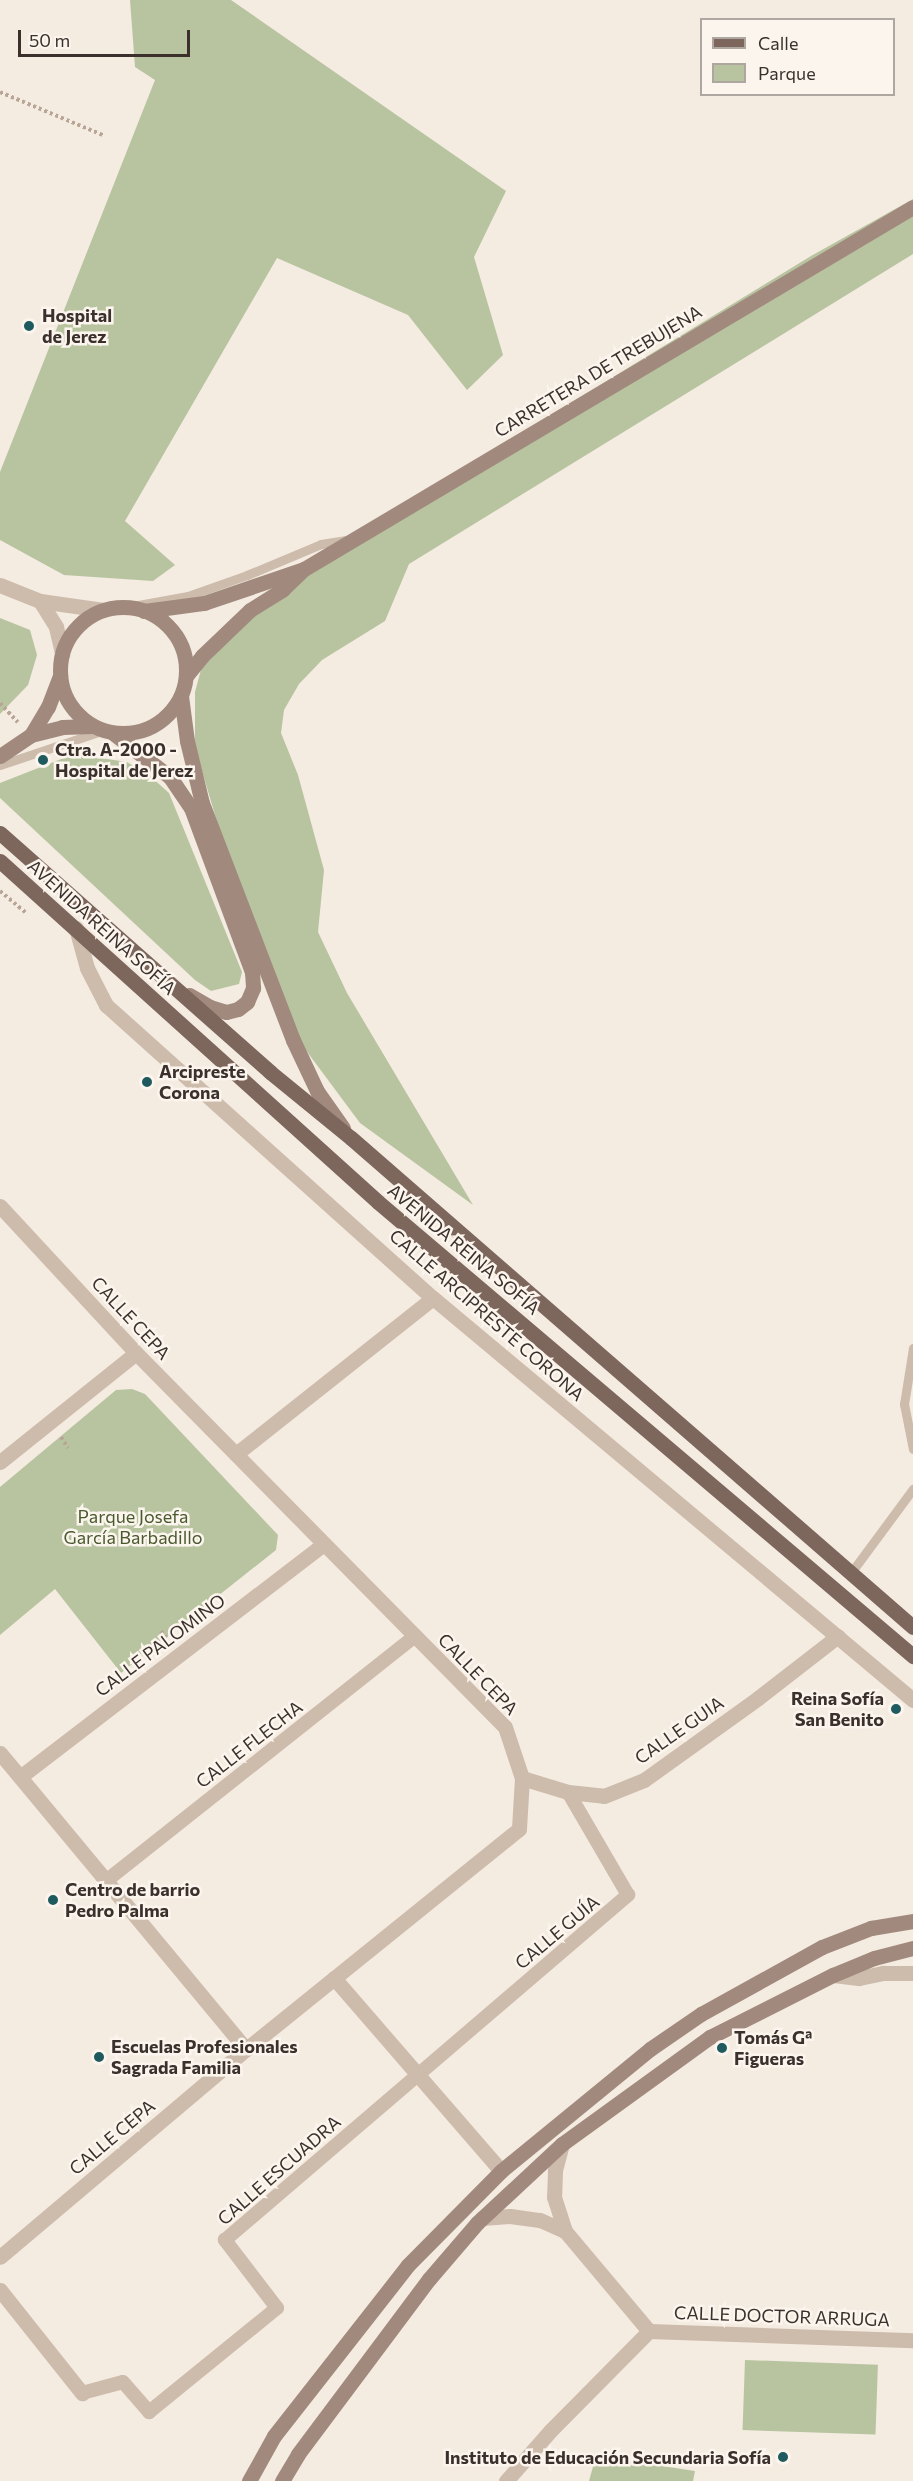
<!DOCTYPE html>
<html>
<head>
<meta charset="utf-8">
<style>
	body { margin:0 }
	#map { position:relative; width:913px; height:2481px; overflow:hidden; background:#f4ebe1; font-family:Commissioner,sans-serif }
	div>[style] { position:absolute }
	.green>* { inset:0; background:#b8c4a0; transform-origin:0 0 }
	.path>* { height:4px; margin-top:-2px; transform-origin:0; background:repeating-linear-gradient(90deg,#b9a596 0 3px,transparent 0 6px) }
	.service>* { height:9px; margin:-4.5px; padding:0 4.5px; transform-origin:4.5px; border-radius:4.5px; background:#cdbbac }
	.pedestrian>* { height:14px; margin:-7px; padding:0 7px; transform-origin:7px; border-radius:7px; background:#cdbbac }
	.minor>* { height:15px; margin:-7.5px; padding:0 7.5px; transform-origin:7.5px; border-radius:7.5px; background:#cdbbac }
	.tertiary>* { height:15px; margin:-7.5px; padding:0 7.5px; transform-origin:7.5px; border-radius:7.5px; background:#cdbbac }
	.secondary>* { height:15px; margin:-7.5px; padding:0 7.5px; transform-origin:7.5px; border-radius:7.5px; background:#a18a7d }
	.secondary>.ring { margin:-7.5px; padding:0; box-sizing:content-box; background:none; border:15px solid #a18a7d; border-radius:50% }
	.primary>* { height:15px; margin:-7.5px; padding:0 7.5px; transform-origin:7.5px; border-radius:7.5px; background:#7d675c }
	.dots>* { width:16px; height:16px; translate:-50% -50%; box-sizing:border-box; border:3px solid #fbf5ee; border-radius:50% }
	span { translate:-50% -50%; white-space:nowrap; text-align:center; line-height:1.15; -webkit-text-stroke:5px #fbf5ee; paint-order:stroke }
	.poi-label { font-size:18px; color:#3b302b; font-weight:700 }
	.left { translate:0 -50%; text-align:left }
	.right { translate:-100% -50%; text-align:right }
	.street-label { font-size:18px; color:#3b302b }
	.park-label { font-size:18px; color:#4a5a2e }
	.legend { position:absolute; left:700px; top:18px; width:195px; height:78px; box-sizing:border-box; background:#fbf5ee; border:2px solid #aea6a0; margin:0; padding:8px 10px; list-style:none; font-size:18px; color:#3b302b }
	.legend li { display:flex; align-items:center; gap:12px; height:30px }
	.legend b { width:30px; border:2px solid #aea6a0 }
	.scale { position:absolute; left:18px; top:30px; width:172px; height:27px; box-sizing:border-box; border:3px solid #3b302b; border-top:0; padding-left:8px; font-size:18px; line-height:21px; white-space:nowrap; color:#3b302b; -webkit-text-stroke:4px #fbf5ee; paint-order:stroke }
</style>
</head>
<body>
<div id="map">
	<div class="green">
		<i style="clip-path:polygon(130px 0,231px 0,506px 191px,474px 257px,503px 355px,467px 390px,408px 315px,277px 258px,125px 521px,175px 565px,153px 581px,64px 575px,0 540px,0 472px,155px 80px,135px 67px)"></i>
		<i style="clip-path:polygon(913px 199px,913px 254px,409px 564px,385px 621px,322px 660px,299px 684px,284px 710px,281px 733px,298px 775px,324px 870px,318px 932px,347px 993px,473px 1205px,360px 1123px,302px 1045px,230px 866px,195px 747px,195px 692px,207px 647px,304px 566px,811px 256px)"></i>
		<i style="clip-path:polygon(0 618px,30px 630px,37px 655px,28px 685px,0 714px)"></i>
		<i style="clip-path:polygon(74px 754px,127px 762px,150px 776px,169px 793px,242px 972px,239px 984px,211px 991px,195px 980px,0 798px,0 783px)"></i>
		<i style="clip-path:polygon(132px 1389px,145px 1394px,278px 1535px,276px 1550px,121px 1673px,55px 1589px,0 1635px,0 1487px,116px 1390px)"></i>
		<i style="left:745px;top:2360px;width:133px;height:70px;rotate:2deg"></i>
		<i style="clip-path:polygon(596px 2456px,695px 2471px,693px 2481px,589px 2481px)"></i>
	</div>
	<div class="path">
		<i style="left:0;top:92px;width:112px;rotate:22.7deg"></i>
		<i style="left:0;top:703px;width:26px;rotate:47deg"></i>
		<i style="left:0;top:891px;width:33px;rotate:40deg"></i>
		<i style="left:61px;top:1437px;width:13px;rotate:58deg"></i>
		<i style="left:161px;top:1631px;width:11px;rotate:52deg"></i>
	</div>
	<div class="service">
		<i style="left:122px;top:608px;width:67px;rotate:-10.3deg"></i>
		<i style="left:188px;top:596px;width:63px;rotate:-19.6deg"></i>
		<i style="left:247px;top:575px;width:80px;rotate:-22.7deg"></i>
		<i style="left:321px;top:544px;width:24px;rotate:-9deg"></i>
		<i style="left:0;top:765px;width:110px;rotate:-18.6deg"></i>
		<i style="left:913px;top:1348px;width:57px;rotate:99.1deg"></i>
		<i style="left:904px;top:1404px;width:46px;rotate:78.7deg"></i>
		<i style="left:850px;top:1574px;width:106px;rotate:-53.5deg"></i>
	</div>
	<div class="pedestrian">
		<i style="left:106px;top:1881px;width:394px;rotate:-38.4deg"></i>
		<i style="left:82px;top:2393px;width:42px;rotate:-15deg"></i>
		<i style="left:123px;top:2382px;width:40px;rotate:49deg"></i>
		<i style="left:149px;top:2412px;width:165px;rotate:-39.1deg"></i>
		<i style="left:277px;top:2308px;width:86px;rotate:-127.4deg"></i>
		<i style="left:225px;top:2240px;width:531px;rotate:-40.57deg"></i>
		<i style="left:628px;top:1895px;width:119px;rotate:-120.2deg"></i>
	</div>
	<div class="minor">
		<i style="left:76px;top:928px;width:41px;rotate:74.6deg"></i>
		<i style="left:87px;top:968px;width:42px;rotate:62.8deg"></i>
		<i style="left:106px;top:1005px;width:439px;rotate:41.9deg"></i>
		<i style="left:433px;top:1298px;width:626px;rotate:39.95deg"></i>
		<i style="left:0;top:1206px;width:200px;rotate:47.2deg"></i>
		<i style="left:136px;top:1353px;width:525px;rotate:45.39deg"></i>
		<i style="left:505px;top:1727px;width:54px;rotate:71.6deg"></i>
		<i style="left:522px;top:1778px;width:51px;rotate:93.4deg"></i>
		<i style="left:519px;top:1829px;width:351px;rotate:141.1deg"></i>
		<i style="left:246px;top:2049px;width:322px;rotate:139.8deg"></i>
		<i style="left:236px;top:1454px;width:251px;rotate:-38.4deg"></i>
		<i style="left:0;top:1462px;width:174px;rotate:-38.7deg"></i>
		<i style="left:0;top:1753px;width:385px;rotate:50.3deg"></i>
		<i style="left:20px;top:1777px;width:383px;rotate:-37.5deg"></i>
		<i style="left:522px;top:1778px;width:48px;rotate:16.9deg"></i>
		<i style="left:568px;top:1792px;width:36px;rotate:6deg"></i>
		<i style="left:604px;top:1796px;width:43px;rotate:-21.8deg"></i>
		<i style="left:644px;top:1780px;width:140px;rotate:-35.7deg"></i>
		<i style="left:758px;top:1698px;width:101px;rotate:-37.8deg"></i>
		<i style="left:833px;top:1975px;width:26px;rotate:7deg"></i>
		<i style="left:859px;top:1978px;width:25px;rotate:-12deg"></i>
		<i style="left:883px;top:1973px;width:30px"></i>
		<i style="left:334px;top:1978px;width:255px;rotate:49.1deg"></i>
		<i style="left:562px;top:2144px;width:28px;rotate:105deg"></i>
		<i style="left:555px;top:2171px;width:26px;rotate:92deg"></i>
		<i style="left:554px;top:2197px;width:36px;rotate:72deg"></i>
		<i style="left:565px;top:2231px;width:131px;rotate:50deg"></i>
		<i style="left:482px;top:2218px;width:28px;rotate:-4deg"></i>
		<i style="left:510px;top:2216px;width:30px;rotate:8deg"></i>
		<i style="left:540px;top:2220px;width:27px;rotate:24deg"></i>
		<i style="left:0;top:2290px;width:132px;rotate:51.5deg"></i>
		<i style="left:649px;top:2331px;width:264px;rotate:2deg"></i>
		<i style="left:506px;top:2481px;width:68px;rotate:-48.6deg"></i>
		<i style="left:551px;top:2430px;width:139px;rotate:-45.3deg"></i>
	</div>
	<div class="tertiary">
		<i style="left:0;top:585px;width:43px;rotate:21.8deg"></i>
		<i style="left:40px;top:601px;width:64px;rotate:8.1deg"></i>
		<i style="left:40px;top:601px;width:31px;rotate:58deg"></i>
		<i style="left:56px;top:627px;width:28px;rotate:77deg"></i>
	</div>
	<div class="secondary">
		<i class="ring" style="left:60px;top:607px;width:111px;height:111px"></i>
		<i style="left:144px;top:611px;width:61px;rotate:-7.6deg"></i>
		<i style="left:204px;top:603px;width:102px;rotate:-18.8deg"></i>
		<i style="left:186px;top:676px;width:26px;rotate:-51deg"></i>
		<i style="left:202px;top:656px;width:66px;rotate:-43.8deg"></i>
		<i style="left:250px;top:610px;width:39px;rotate:-32deg"></i>
		<i style="left:283px;top:589px;width:29px;rotate:-44deg"></i>
		<i style="left:304px;top:569px;width:708px;rotate:-30.73deg"></i>
		<i style="left:181px;top:696px;width:45px;rotate:82.4deg"></i>
		<i style="left:187px;top:741px;width:64px;rotate:76.4deg"></i>
		<i style="left:202px;top:803px;width:254px;rotate:69deg"></i>
		<i style="left:293px;top:1040px;width:56px;rotate:64.8deg"></i>
		<i style="left:317px;top:1091px;width:45px;rotate:54.9deg"></i>
		<i style="left:113px;top:733px;width:72px;rotate:37.7deg"></i>
		<i style="left:170px;top:777px;width:37px;rotate:56deg"></i>
		<i style="left:191px;top:808px;width:175px;rotate:69.6deg"></i>
		<i style="left:252px;top:972px;width:16px;rotate:86deg"></i>
		<i style="left:253px;top:988px;width:15px;rotate:113deg"></i>
		<i style="left:247px;top:1002px;width:11px;rotate:142deg"></i>
		<i style="left:238px;top:1009px;width:12px;rotate:166deg"></i>
		<i style="left:226px;top:1012px;width:17px;rotate:-163deg"></i>
		<i style="left:210px;top:1007px;width:24px;rotate:-150deg"></i>
		<i style="left:31px;top:735px;width:33px;rotate:-59deg"></i>
		<i style="left:48px;top:707px;width:34px;rotate:-69deg"></i>
		<i style="left:0;top:756px;width:37px;rotate:-34deg"></i>
		<i style="left:31px;top:735px;width:32px;rotate:-14deg"></i>
		<i style="left:62px;top:727px;width:31px;rotate:-2deg"></i>
		<i style="left:249px;top:2481px;width:51px;rotate:-60.9deg"></i>
		<i style="left:274px;top:2436px;width:217px;rotate:-51.9deg"></i>
		<i style="left:408px;top:2265px;width:132px;rotate:-45.3deg"></i>
		<i style="left:501px;top:2171px;width:193px;rotate:-39.3deg"></i>
		<i style="left:650px;top:2049px;width:62px;rotate:-34.5deg"></i>
		<i style="left:701px;top:2014px;width:138px;rotate:-29deg"></i>
		<i style="left:822px;top:1947px;width:53px;rotate:-21.2deg"></i>
		<i style="left:871px;top:1928px;width:43px;rotate:-9.5deg"></i>
		<i style="left:282px;top:2481px;width:31px;rotate:-59deg"></i>
		<i style="left:298px;top:2454px;width:219px;rotate:-53.2deg"></i>
		<i style="left:429px;top:2279px;width:74px;rotate:-49.4deg"></i>
		<i style="left:477px;top:2223px;width:116px;rotate:-42.9deg"></i>
		<i style="left:562px;top:2144px;width:183px;rotate:-35.9deg"></i>
		<i style="left:710px;top:2037px;width:138px;rotate:-26.8deg"></i>
		<i style="left:833px;top:1975px;width:44px;rotate:-22.5deg"></i>
		<i style="left:874px;top:1958px;width:40px;rotate:-14.4deg"></i>
	</div>
	<div class="primary">
		<i style="left:0;top:833px;width:361px;rotate:41.5deg"></i>
		<i style="left:270px;top:1072px;width:104px;rotate:39.2deg"></i>
		<i style="left:351px;top:1138px;width:745px;rotate:41.03deg"></i>
		<i style="left:0;top:861px;width:509px;rotate:42.05deg"></i>
		<i style="left:378px;top:1202px;width:702px;rotate:40.32deg"></i>
	</div>
	<div class="dots">
		<i style="left:29px;top:326px;background:#1f5a5e"></i>
		<i style="left:43px;top:760px;background:#1f5a5e"></i>
		<i style="left:147px;top:1082px;background:#1f5a5e"></i>
		<i style="left:896px;top:1709px;background:#1f5a5e"></i>
		<i style="left:53px;top:1900px;background:#1f5a5e"></i>
		<i style="left:722px;top:2048px;background:#1f5a5e"></i>
		<i style="left:99px;top:2057px;background:#1f5a5e"></i>
		<i style="left:783px;top:2457px;background:#1f5a5e"></i>
	</div>
	<div class="poi-label">
		<span class="left" style="left:42px;top:326px">Hospital<br>de Jerez</span>
		<span class="left" style="left:55px;top:760px">Ctra. A-2000 -<br>Hospital de Jerez</span>
		<span class="left" style="left:159px;top:1082px">Arcipreste<br>Corona</span>
		<span class="right" style="left:884px;top:1709px">Reina Sofía<br>San Benito</span>
		<span class="left" style="left:65px;top:1900px">Centro de barrio<br>Pedro Palma</span>
		<span class="left" style="left:734px;top:2048px">Tomás Gª<br>Figueras</span>
		<span class="left" style="left:111px;top:2057px">Escuelas Profesionales<br>Sagrada Familia</span>
		<span class="right" style="left:771px;top:2457px">Instituto de Educación Secundaria Sofía</span>
	</div>
	<div class="street-label">
		<span style="left:598px;top:371px;rotate:-31deg">CARRETERA DE TREBUJENA</span>
		<span style="left:102px;top:927px;rotate:42deg">AVENIDA REINA SOFÍA</span>
		<span style="left:464px;top:1249px;rotate:40deg">AVENIDA REINA SOFÍA</span>
		<span style="left:487px;top:1315px;rotate:41deg">CALLE ARCIPRESTE CORONA</span>
		<span style="left:131px;top:1318px;rotate:47deg">CALLE CEPA</span>
		<span style="left:160px;top:1645px;rotate:-37deg">CALLE PALOMINO</span>
		<span style="left:478px;top:1674px;rotate:46deg">CALLE CEPA</span>
		<span style="left:679px;top:1730px;rotate:-35deg">CALLE GUIA</span>
		<span style="left:249px;top:1744px;rotate:-38deg">CALLE FLECHA</span>
		<span style="left:557px;top:1932px;rotate:-40deg">CALLE GUÍA</span>
		<span style="left:112px;top:2137px;rotate:-40deg">CALLE CEPA</span>
		<span style="left:279px;top:2170px;rotate:-41deg">CALLE ESCUADRA</span>
		<span style="left:782px;top:2316px;rotate:2deg">CALLE DOCTOR ARRUGA</span>
	</div>
	<div class="park-label">
		<span style="left:133px;top:1527px">Parque Josefa<br>García Barbadillo</span>
	</div>
	<ul class="legend">
	<li><b style="height:8px;background:#7d675c"></b>Calle</li>
	<li><b style="height:16px;background:#b8c4a0"></b>Parque</li>
	</ul>
	<div class="scale">50 m</div>
</div>
</body>
</html>
